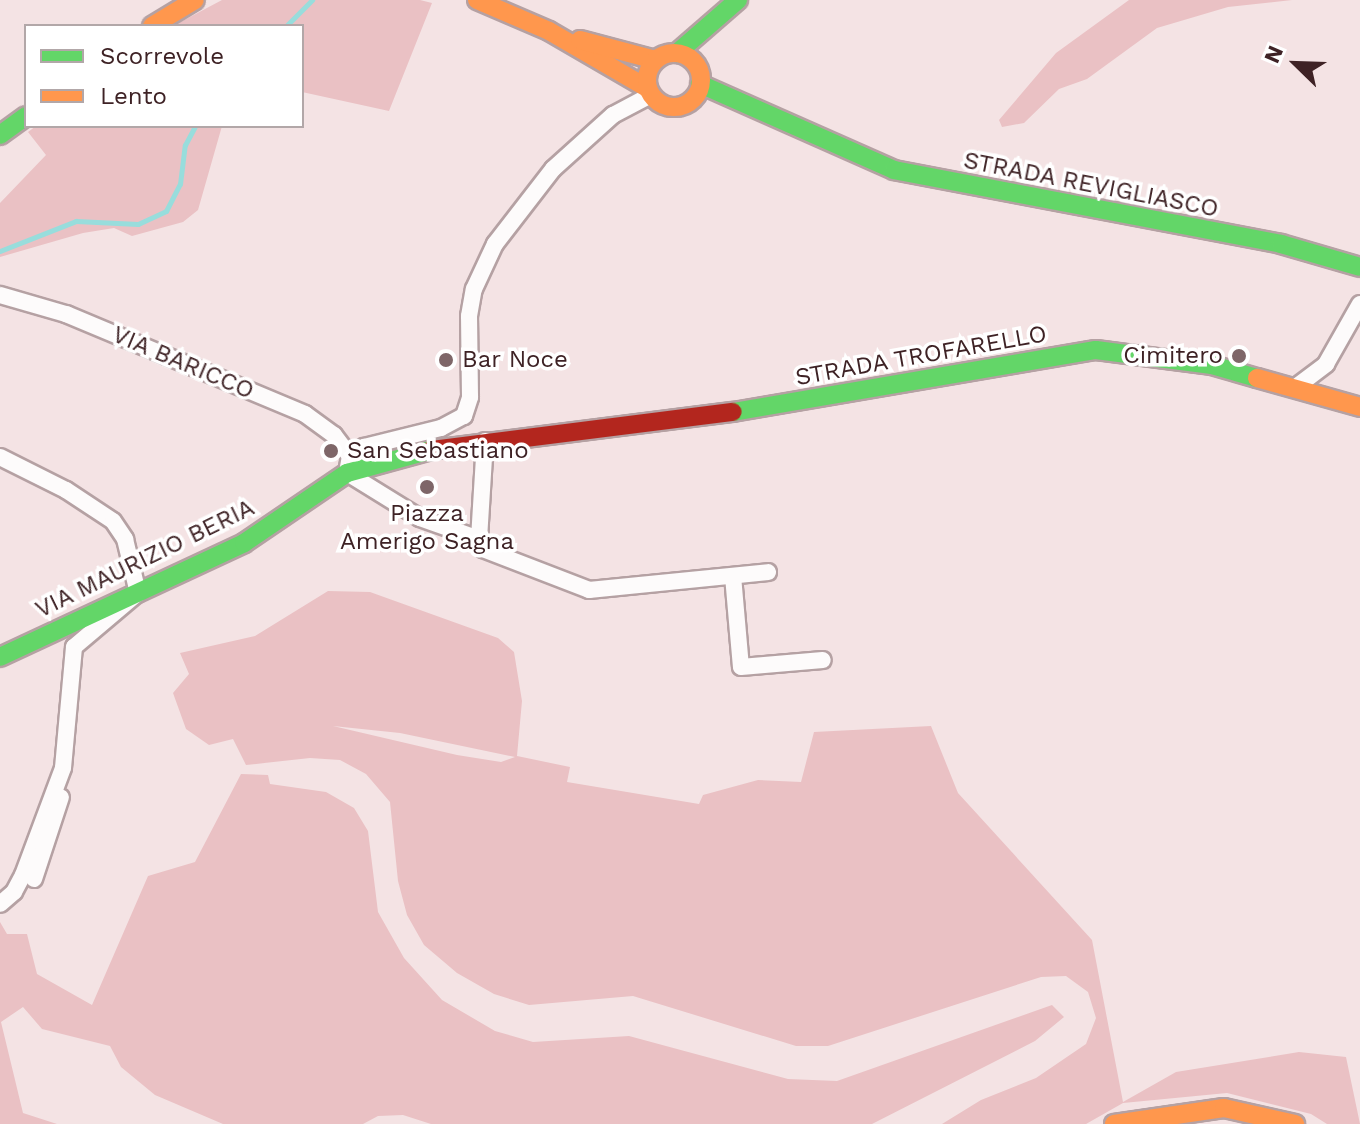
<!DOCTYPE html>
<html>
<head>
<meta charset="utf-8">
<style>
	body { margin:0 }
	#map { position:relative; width:1360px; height:1124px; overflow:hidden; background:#f4e3e4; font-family:"Work Sans",sans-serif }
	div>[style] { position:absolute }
	.green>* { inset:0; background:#eac1c4 }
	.stream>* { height:5px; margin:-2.5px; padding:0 2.5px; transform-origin:2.5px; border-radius:2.5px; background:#98dddc }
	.roads { filter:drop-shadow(2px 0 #b5a1a3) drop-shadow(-2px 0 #b5a1a3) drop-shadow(0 2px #b5a1a3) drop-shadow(0 -2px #b5a1a3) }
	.street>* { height:16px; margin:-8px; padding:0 8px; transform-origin:8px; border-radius:8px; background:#fdfbfb }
	.fast>* { height:18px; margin:-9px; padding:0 9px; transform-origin:9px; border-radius:9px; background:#63d668 }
	.slow>* { height:18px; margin:-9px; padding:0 9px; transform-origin:9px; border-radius:9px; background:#ff974d }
	.slow>.ring { margin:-9px; padding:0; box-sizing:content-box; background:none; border:18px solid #ff974d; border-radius:50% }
	.jam>* { height:18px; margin:-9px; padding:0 9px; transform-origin:9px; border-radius:9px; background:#b3261e }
	.dots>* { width:22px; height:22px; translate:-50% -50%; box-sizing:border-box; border:4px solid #fff; border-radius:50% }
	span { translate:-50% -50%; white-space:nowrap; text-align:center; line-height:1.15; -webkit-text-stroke:7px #fff; paint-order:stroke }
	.street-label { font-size:24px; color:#3e2225 }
	.poi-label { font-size:24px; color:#3e2225 }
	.right { translate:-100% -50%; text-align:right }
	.left { translate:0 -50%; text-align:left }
	.legend { position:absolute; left:24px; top:24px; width:280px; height:104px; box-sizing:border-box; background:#fff; border:2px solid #b2a7a8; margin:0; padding:10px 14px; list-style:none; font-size:24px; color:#3e2225 }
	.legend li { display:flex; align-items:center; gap:16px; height:40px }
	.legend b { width:40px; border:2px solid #b2a7a8 }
	.north { position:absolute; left:1256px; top:24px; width:80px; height:80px; -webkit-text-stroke:6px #fff; paint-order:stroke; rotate:293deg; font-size:22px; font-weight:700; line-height:32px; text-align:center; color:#3e2225 }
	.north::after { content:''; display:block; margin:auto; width:28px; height:36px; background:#3e2225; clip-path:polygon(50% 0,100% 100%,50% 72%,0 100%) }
</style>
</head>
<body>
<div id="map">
	<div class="green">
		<i style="clip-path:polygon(222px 0,420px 0,432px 3px,389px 111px,302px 92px,302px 26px,173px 26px)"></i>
		<i style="clip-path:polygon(1129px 0,1292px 0,1228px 7px,1157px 28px,1087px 79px,1059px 89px,1024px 123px,1002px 127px,999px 120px,1056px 53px)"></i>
		<i style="clip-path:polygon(36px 126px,222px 126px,198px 210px,183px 222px,132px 236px,114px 228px,83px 233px,0 257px,0 203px,46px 155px,28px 132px)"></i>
		<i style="clip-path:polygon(evenodd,328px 591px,370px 592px,498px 638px,514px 652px,522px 701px,517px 756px,570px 767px,567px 782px,699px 804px,703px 795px,758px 780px,801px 782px,814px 732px,931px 726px,958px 793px,1092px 940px,1123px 1102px,1176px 1072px,1299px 1052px,1346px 1057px,1360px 1124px,1327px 1124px,1311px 1114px,1227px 1093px,1123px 1103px,1086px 1124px,942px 1124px,981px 1100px,1036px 1078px,1086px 1044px,1096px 1018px,1088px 992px,1066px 976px,1041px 977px,828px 1046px,796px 1046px,633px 996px,529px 1005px,494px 994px,457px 973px,424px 945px,407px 915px,398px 881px,390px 802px,366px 774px,340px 760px,310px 758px,246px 765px,233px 739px,209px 745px,186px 729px,173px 693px,189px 674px,180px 653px,255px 636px,328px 591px,333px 726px,400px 733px,515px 757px,501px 762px,457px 755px,333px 726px)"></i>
		<i style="clip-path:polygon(241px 774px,268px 775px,270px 784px,326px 792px,354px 808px,368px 831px,378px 912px,404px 958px,442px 1000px,495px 1031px,533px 1042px,629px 1036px,788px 1079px,837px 1081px,1052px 1005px,1064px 1017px,1035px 1041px,872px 1124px,431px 1124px,403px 1115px,378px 1116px,363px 1124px,223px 1124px,155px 1095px,121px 1067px,110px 1046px,42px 1029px,23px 1007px,1px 1022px,23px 1113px,57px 1124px,0 1124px,0 922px,7px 934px,27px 934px,37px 974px,92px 1005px,148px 876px,195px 862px)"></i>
	</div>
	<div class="stream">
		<i style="left:286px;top:26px;width:37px;rotate:-45deg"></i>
		<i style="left:0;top:251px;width:82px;rotate:-21.5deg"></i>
		<i style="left:76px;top:221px;width:62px;rotate:2.8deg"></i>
		<i style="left:138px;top:224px;width:31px;rotate:-25deg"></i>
		<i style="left:166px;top:211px;width:30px;rotate:-63deg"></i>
		<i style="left:180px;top:184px;width:39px;rotate:-83deg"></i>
		<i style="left:185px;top:145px;width:21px;rotate:-62deg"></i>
	</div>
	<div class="roads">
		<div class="street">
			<i style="left:0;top:295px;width:69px;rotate:16.1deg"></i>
			<i style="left:66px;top:314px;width:259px;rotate:22.7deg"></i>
			<i style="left:305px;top:414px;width:36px;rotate:36deg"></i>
			<i style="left:334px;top:435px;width:26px;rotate:53deg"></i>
			<i style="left:1296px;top:387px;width:38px;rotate:-37deg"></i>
			<i style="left:1326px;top:364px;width:69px;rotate:-60.5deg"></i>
			<i style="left:485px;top:441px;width:98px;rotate:93.5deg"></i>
			<i style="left:479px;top:539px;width:63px;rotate:-160.4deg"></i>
			<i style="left:420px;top:518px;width:86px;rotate:-148.3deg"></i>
			<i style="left:347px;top:473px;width:17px;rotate:-80deg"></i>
			<i style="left:350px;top:456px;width:17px;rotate:-33deg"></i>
			<i style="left:364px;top:447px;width:79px;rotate:-13.9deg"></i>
			<i style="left:441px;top:428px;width:26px;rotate:-28deg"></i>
			<i style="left:464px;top:416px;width:20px;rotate:-72deg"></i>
			<i style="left:470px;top:397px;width:81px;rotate:-90.7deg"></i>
			<i style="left:469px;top:316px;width:27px;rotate:-80deg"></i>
			<i style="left:474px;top:289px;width:50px;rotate:-65deg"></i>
			<i style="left:495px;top:244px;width:95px;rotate:-52.3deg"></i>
			<i style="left:553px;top:169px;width:81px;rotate:-42deg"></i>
			<i style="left:613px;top:115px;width:43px;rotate:-27.8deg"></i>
			<i style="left:0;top:457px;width:74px;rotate:26.6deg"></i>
			<i style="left:66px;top:490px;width:56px;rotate:33.4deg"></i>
			<i style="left:113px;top:521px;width:22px;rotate:56deg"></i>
			<i style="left:125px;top:539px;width:56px;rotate:76.5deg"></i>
			<i style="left:138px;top:593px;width:84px;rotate:139.8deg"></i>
			<i style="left:74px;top:647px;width:121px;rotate:95.2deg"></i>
			<i style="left:63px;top:768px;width:114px;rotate:110.5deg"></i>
			<i style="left:23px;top:875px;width:19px;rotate:118deg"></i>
			<i style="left:14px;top:892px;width:18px;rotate:139deg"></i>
			<i style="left:479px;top:539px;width:11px;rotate:68deg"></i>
			<i style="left:483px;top:549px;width:114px;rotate:21.1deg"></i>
			<i style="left:589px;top:590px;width:180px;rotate:-5.7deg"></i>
			<i style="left:733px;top:576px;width:91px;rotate:85deg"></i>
			<i style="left:741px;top:667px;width:82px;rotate:-4.9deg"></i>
			<i style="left:34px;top:879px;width:86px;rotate:-71.8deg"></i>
		</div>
		<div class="fast">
			<i style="left:677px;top:53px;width:81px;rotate:-41deg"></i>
			<i style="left:700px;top:84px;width:212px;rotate:23.9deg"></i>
			<i style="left:894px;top:170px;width:394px;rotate:10.8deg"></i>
			<i style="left:1281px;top:244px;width:82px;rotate:16.2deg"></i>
			<i style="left:0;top:135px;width:32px;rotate:-36deg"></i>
			<i style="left:733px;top:412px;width:368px;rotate:-9.7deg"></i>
			<i style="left:1096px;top:350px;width:117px;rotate:7.4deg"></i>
			<i style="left:1212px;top:365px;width:47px;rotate:16.1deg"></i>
			<i style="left:0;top:657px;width:269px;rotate:-25deg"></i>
			<i style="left:244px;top:543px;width:125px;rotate:-34.2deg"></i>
			<i style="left:347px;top:473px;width:87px;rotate:-15.3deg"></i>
		</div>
		<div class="slow">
			<i style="left:477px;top:0;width:78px;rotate:23.3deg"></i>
			<i style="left:549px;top:31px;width:113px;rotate:30.2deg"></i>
			<i style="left:152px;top:26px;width:50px;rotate:-31.2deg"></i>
			<i style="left:580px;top:40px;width:78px;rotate:14.9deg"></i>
			<i class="ring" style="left:647px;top:53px;width:36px;height:36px"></i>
			<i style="left:1257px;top:378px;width:107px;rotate:15.7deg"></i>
			<i style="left:1114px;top:1124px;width:111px;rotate:-8.3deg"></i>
			<i style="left:1224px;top:1108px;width:73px;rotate:12.7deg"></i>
		</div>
		<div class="jam">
			<i style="left:431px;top:450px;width:304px;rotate:-7.2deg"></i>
		</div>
	</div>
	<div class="dots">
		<i style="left:1239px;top:356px;background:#7e6668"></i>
		<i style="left:446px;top:360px;background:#7e6668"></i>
		<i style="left:331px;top:451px;background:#7e6668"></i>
		<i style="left:427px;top:487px;background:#7e6668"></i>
	</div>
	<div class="street-label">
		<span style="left:1091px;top:185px;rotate:11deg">STRADA REVIGLIASCO</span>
		<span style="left:921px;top:356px;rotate:-10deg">STRADA TROFARELLO</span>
		<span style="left:183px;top:363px;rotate:23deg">VIA BARICCO</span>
		<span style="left:145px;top:559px;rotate:-26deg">VIA MAURIZIO BERIA</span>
	</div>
	<div class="poi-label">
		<span class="right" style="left:1223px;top:356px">Cimitero</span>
		<span class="left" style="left:462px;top:360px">Bar Noce</span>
		<span class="left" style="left:347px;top:451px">San Sebastiano</span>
		<span style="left:427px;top:528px">Piazza<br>Amerigo Sagna</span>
	</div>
	<ul class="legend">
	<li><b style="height:10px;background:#63d668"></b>Scorrevole</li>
	<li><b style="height:10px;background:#ff974d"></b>Lento</li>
	</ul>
	<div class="north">N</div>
</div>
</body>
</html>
